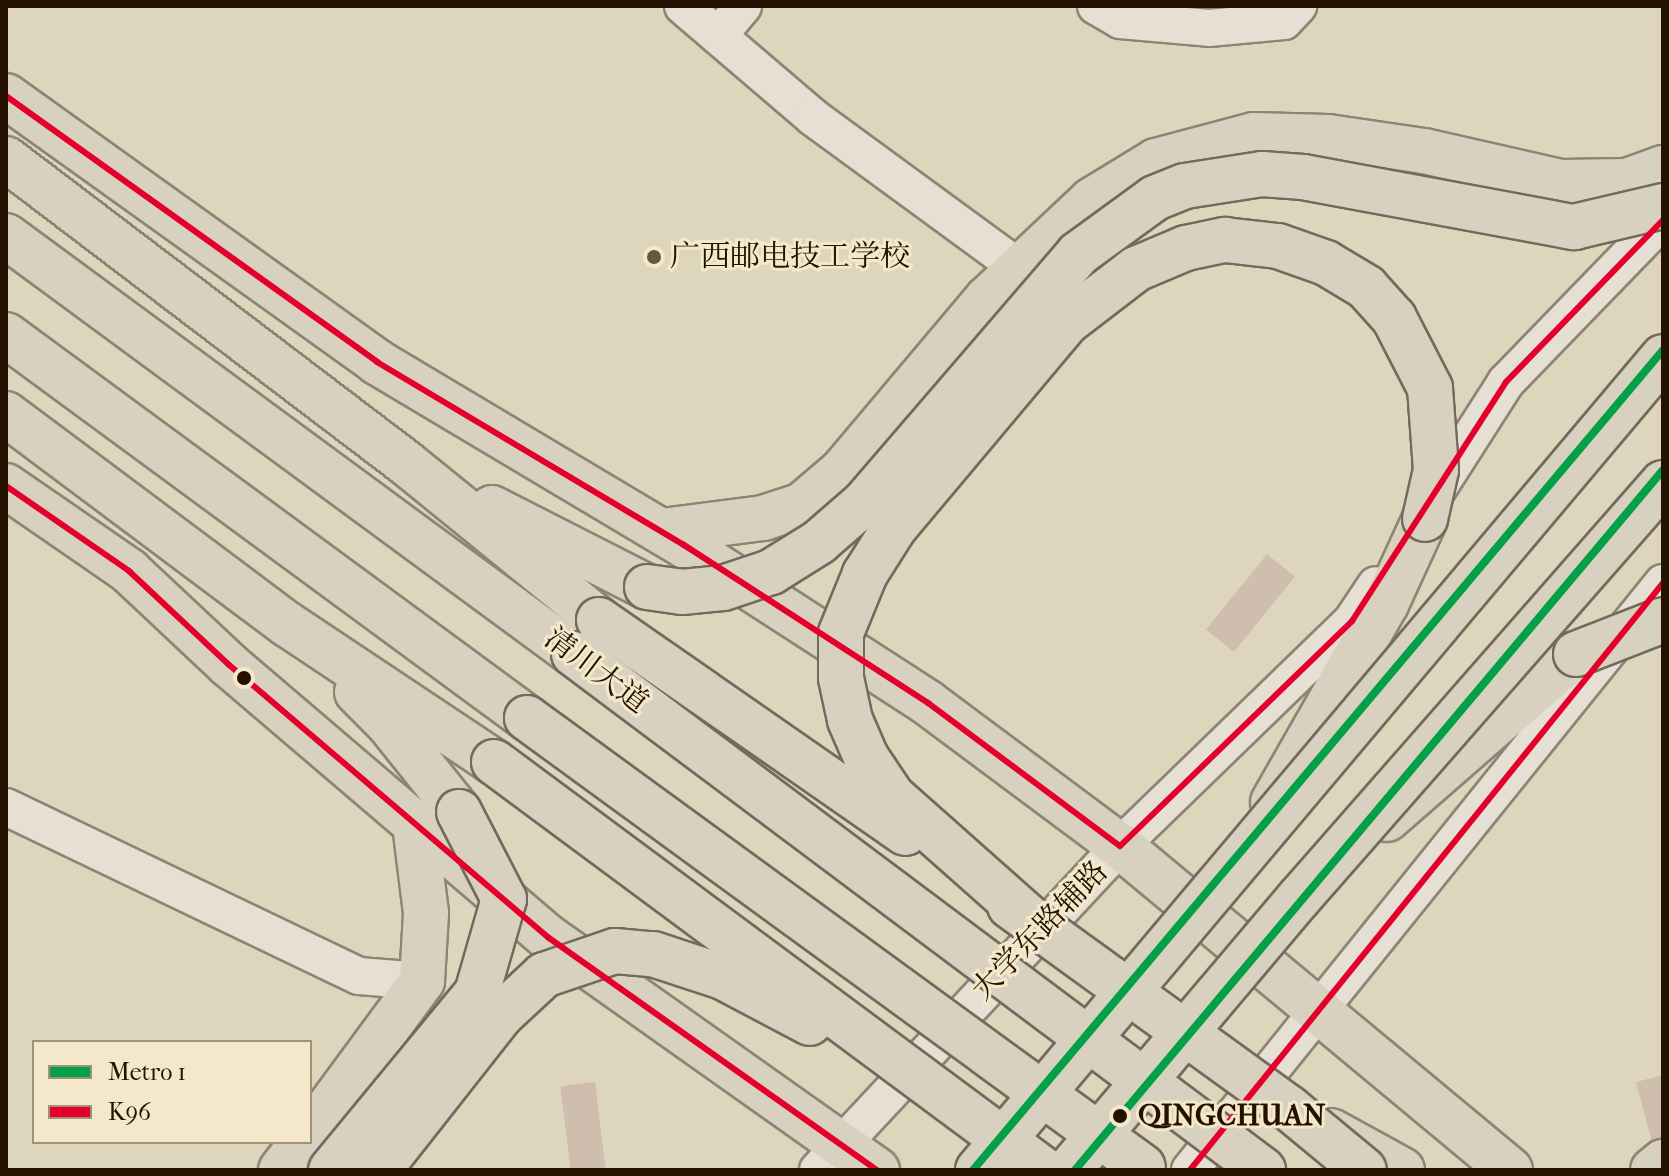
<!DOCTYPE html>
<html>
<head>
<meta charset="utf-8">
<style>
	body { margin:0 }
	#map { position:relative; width:1669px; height:1176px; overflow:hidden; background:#ded6bc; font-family:"IM FELL French Canon","Noto Serif SC",serif }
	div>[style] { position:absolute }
	.building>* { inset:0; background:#cfbeae; transform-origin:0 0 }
	.roads { filter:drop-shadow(2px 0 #8c8574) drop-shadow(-2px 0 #8c8574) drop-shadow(0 2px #8c8574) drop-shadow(0 -2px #8c8574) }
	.minor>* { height:36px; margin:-18px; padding:0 18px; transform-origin:18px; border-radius:18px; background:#e5e0d3 }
	.major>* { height:44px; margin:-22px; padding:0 22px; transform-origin:22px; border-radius:22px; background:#d8d1bf }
	.highway>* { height:44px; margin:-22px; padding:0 22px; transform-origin:22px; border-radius:22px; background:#d8d1bf }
	.bridges { filter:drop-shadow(2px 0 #726a5b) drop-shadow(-2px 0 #726a5b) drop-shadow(0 2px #726a5b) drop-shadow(0 -2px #726a5b) }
	.major-bridge>* { height:44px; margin:-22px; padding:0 22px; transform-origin:22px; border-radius:22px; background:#d8d1bf }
	.highway-bridge>* { height:44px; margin:-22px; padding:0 22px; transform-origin:22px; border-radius:22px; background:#d8d1bf }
	.bus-1>* { height:6px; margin:-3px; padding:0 3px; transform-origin:3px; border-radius:3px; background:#e4002b }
	.metro-1>* { height:8px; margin:-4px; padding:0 4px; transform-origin:4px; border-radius:4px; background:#04a047 }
	.dots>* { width:22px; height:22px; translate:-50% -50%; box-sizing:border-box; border:4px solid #f3e9ca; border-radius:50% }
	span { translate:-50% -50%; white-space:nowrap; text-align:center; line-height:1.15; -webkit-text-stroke:6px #f3e9ca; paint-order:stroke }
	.poi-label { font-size:30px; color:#251100 }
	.left { translate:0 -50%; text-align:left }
	.street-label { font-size:30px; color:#251100 }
	.stop-label { font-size:30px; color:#251100; font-weight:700 }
	.frame { position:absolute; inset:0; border:8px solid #251100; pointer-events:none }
	.legend { position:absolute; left:32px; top:1040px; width:280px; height:104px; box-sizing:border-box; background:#f3e9ca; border:2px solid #a19379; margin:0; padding:10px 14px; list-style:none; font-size:24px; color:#251100 }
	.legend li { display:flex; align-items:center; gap:16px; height:40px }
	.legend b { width:40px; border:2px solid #a19379 }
</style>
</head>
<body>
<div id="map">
	<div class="building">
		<i style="left:1267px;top:554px;width:36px;height:97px;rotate:39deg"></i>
		<i style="clip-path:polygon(1663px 1075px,1663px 1163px,1658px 1165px,1636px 1082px)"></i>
		<i style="left:595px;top:1082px;width:86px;height:35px;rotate:83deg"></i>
	</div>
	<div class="roads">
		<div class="minor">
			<i style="left:683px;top:6px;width:172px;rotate:40.5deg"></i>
			<i style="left:814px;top:118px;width:254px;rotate:36.2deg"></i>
			<i style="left:1096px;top:6px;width:28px;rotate:30deg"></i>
			<i style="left:1120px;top:20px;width:89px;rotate:5.1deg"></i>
			<i style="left:1209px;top:28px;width:75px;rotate:-5.3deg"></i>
			<i style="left:1284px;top:21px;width:21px;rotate:-47deg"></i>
			<i style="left:718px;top:36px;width:39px;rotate:-50deg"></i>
			<i style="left:1430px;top:501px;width:141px;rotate:-57.4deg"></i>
			<i style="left:1506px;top:382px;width:226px;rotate:-45.9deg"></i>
			<i style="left:6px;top:807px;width:391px;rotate:25.6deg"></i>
			<i style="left:359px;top:976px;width:63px;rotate:4.5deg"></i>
			<i style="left:818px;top:1170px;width:443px;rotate:-47deg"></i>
			<i style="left:1120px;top:846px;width:323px;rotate:-44.1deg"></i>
			<i style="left:1352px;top:621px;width:43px;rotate:-56.3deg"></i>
			<i style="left:1190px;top:1170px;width:754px;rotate:-51.14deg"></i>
		</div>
		<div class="major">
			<i style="left:6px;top:96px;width:457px;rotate:35.6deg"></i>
			<i style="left:377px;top:362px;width:357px;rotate:30.8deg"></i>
			<i style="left:684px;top:545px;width:291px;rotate:32.9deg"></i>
			<i style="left:928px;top:703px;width:239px;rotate:36.7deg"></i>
			<i style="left:1120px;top:846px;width:507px;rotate:39.72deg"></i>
			<i style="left:6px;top:486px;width:150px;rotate:34.6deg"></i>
			<i style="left:129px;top:571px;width:136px;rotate:43.2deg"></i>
			<i style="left:228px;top:664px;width:422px;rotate:40.5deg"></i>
			<i style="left:549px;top:938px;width:402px;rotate:35.3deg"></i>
			<i style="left:662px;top:531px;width:102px;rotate:-7.3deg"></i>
			<i style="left:763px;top:518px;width:40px;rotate:-18deg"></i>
			<i style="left:801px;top:506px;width:54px;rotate:-40.5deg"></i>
			<i style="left:842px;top:471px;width:225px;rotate:-49.9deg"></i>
			<i style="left:987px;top:299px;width:144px;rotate:-43.3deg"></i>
			<i style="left:1092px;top:200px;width:75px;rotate:-31.4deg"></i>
			<i style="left:1156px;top:161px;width:101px;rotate:-14.9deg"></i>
			<i style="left:1254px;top:135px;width:74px;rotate:1.5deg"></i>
			<i style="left:1328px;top:137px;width:97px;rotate:8.3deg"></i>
			<i style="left:1424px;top:151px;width:140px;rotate:12.8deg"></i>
			<i style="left:1561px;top:182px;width:66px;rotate:-0.9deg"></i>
			<i style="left:1627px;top:181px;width:38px;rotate:-20deg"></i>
			<i style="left:310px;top:1133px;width:189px;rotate:-53.6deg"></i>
			<i style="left:422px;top:981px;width:68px;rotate:-86.6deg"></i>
			<i style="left:426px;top:913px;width:89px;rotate:-97.1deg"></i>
			<i style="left:281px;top:1170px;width:36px;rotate:-52deg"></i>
		</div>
		<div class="highway">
			<i style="left:6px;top:159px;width:502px;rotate:37.23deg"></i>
			<i style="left:406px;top:463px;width:249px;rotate:39.1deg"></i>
			<i style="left:6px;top:236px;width:705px;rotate:36.35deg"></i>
			<i style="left:6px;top:335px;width:647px;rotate:36.32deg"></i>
			<i style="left:6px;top:414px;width:351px;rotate:36.8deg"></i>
			<i style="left:287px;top:624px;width:249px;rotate:33.7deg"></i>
			<i style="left:492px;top:508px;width:174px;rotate:27deg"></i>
			<i style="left:357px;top:692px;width:44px;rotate:45deg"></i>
			<i style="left:388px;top:723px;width:114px;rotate:51.4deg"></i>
			<i style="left:1273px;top:802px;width:228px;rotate:-60.3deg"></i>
			<i style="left:1386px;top:604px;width:94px;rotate:-65.4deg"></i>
			<i style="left:1387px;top:819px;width:251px;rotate:-41.1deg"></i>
			<i style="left:1331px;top:1131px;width:81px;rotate:28.8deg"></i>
			<i style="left:1653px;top:1170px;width:13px;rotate:-39deg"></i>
		</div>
	</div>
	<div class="bridges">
		<div class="major-bridge">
			<i style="left:978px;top:1170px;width:1063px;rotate:-49.88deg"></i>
			<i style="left:1069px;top:1170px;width:356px;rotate:-49.8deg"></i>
			<i style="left:1299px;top:898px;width:552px;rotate:-48.75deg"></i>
		</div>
		<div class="highway-bridge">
			<i style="left:647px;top:587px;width:35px;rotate:8deg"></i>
			<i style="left:682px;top:592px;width:41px;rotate:-5.6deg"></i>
			<i style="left:723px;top:588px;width:51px;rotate:-18.4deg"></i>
			<i style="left:771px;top:572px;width:57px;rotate:-32deg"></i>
			<i style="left:819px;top:542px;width:61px;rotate:-41deg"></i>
			<i style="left:865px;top:502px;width:327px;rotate:-49.3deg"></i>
			<i style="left:1078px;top:254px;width:95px;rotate:-36deg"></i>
			<i style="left:1155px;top:198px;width:32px;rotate:-22deg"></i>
			<i style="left:1185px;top:186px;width:78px;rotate:-8.9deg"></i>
			<i style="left:1262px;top:174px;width:41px;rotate:4.2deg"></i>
			<i style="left:1303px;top:177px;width:276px;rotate:10.5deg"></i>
			<i style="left:1574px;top:227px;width:91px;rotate:-13.3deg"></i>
			<i style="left:599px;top:620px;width:373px;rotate:34.8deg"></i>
			<i style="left:574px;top:654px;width:861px;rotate:36.83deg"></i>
			<i style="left:1576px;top:654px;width:93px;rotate:-21.3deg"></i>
			<i style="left:527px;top:718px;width:762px;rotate:36.09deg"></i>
			<i style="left:494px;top:762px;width:685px;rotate:36.57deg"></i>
			<i style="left:1010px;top:906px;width:344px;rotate:35.9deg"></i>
			<i style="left:1289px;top:1108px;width:97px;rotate:39.6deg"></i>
			<i style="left:1035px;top:923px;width:191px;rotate:-138.4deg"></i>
			<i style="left:892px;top:796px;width:47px;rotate:-123.7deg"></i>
			<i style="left:866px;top:757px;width:40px;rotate:-113.4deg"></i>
			<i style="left:850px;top:720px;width:43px;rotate:-102.1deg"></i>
			<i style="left:841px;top:678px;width:45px;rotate:-90deg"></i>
			<i style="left:841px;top:633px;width:64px;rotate:-67.9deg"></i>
			<i style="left:865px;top:574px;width:54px;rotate:-57.8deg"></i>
			<i style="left:894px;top:528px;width:269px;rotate:-50deg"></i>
			<i style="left:1067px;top:322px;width:87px;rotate:-37.5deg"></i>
			<i style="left:1136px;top:269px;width:54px;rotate:-22.8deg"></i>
			<i style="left:1186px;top:248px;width:40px;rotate:-12deg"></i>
			<i style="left:1225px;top:240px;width:53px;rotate:6.5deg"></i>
			<i style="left:1278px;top:246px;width:51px;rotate:19.5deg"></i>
			<i style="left:1326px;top:263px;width:47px;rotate:31deg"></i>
			<i style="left:1366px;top:287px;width:42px;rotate:47.9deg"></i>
			<i style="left:1394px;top:318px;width:79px;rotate:62.8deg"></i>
			<i style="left:1430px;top:388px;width:82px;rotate:85.8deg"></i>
			<i style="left:1436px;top:470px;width:50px;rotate:102.7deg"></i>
			<i style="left:331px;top:1170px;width:229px;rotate:-50.5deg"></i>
			<i style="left:477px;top:993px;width:98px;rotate:-74deg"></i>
			<i style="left:504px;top:899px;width:98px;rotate:-117.3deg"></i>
			<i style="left:379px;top:1170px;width:196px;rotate:-51.8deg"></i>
			<i style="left:500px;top:1016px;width:60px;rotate:-43deg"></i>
			<i style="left:544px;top:975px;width:75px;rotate:-18.7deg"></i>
			<i style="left:615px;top:951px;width:38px;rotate:5deg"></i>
			<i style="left:653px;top:954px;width:74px;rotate:18.2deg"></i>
			<i style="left:723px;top:977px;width:98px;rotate:27.9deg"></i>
		</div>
	</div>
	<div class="bus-1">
		<i style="left:6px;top:96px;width:457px;rotate:35.6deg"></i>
		<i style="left:377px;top:362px;width:357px;rotate:30.8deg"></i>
		<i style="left:684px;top:545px;width:291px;rotate:32.9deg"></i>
		<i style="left:928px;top:703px;width:239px;rotate:36.7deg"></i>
		<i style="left:1120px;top:846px;width:323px;rotate:-44.1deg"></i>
		<i style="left:1352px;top:621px;width:284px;rotate:-57.2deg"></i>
		<i style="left:1506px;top:382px;width:226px;rotate:-45.9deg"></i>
		<i style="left:6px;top:486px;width:150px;rotate:34.6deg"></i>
		<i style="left:129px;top:571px;width:136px;rotate:43.2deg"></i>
		<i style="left:228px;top:664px;width:422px;rotate:40.5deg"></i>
		<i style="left:549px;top:938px;width:402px;rotate:35.3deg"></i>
		<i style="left:1190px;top:1170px;width:754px;rotate:-51.14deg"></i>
	</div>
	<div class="metro-1">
		<i style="left:973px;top:1170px;width:1072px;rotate:-49.92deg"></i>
		<i style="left:1075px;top:1170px;width:914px;rotate:-49.97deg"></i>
	</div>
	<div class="dots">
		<i style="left:654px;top:257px;background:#665642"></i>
		<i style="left:244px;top:678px;background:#251100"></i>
		<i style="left:1120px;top:1116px;background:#251100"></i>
	</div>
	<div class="poi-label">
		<span class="left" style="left:670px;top:257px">广西邮电技工学校</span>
	</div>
	<div class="street-label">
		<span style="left:596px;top:671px;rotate:37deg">清川大道</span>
		<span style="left:1040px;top:931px;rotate:-46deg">大学东路辅路</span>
	</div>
	<div class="stop-label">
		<span class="left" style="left:1138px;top:1116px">QINGCHUAN</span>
	</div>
	<div class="frame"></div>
	<ul class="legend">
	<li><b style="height:10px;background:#04a047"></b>Metro 1</li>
	<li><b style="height:10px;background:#e4002b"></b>K96</li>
	</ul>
</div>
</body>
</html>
